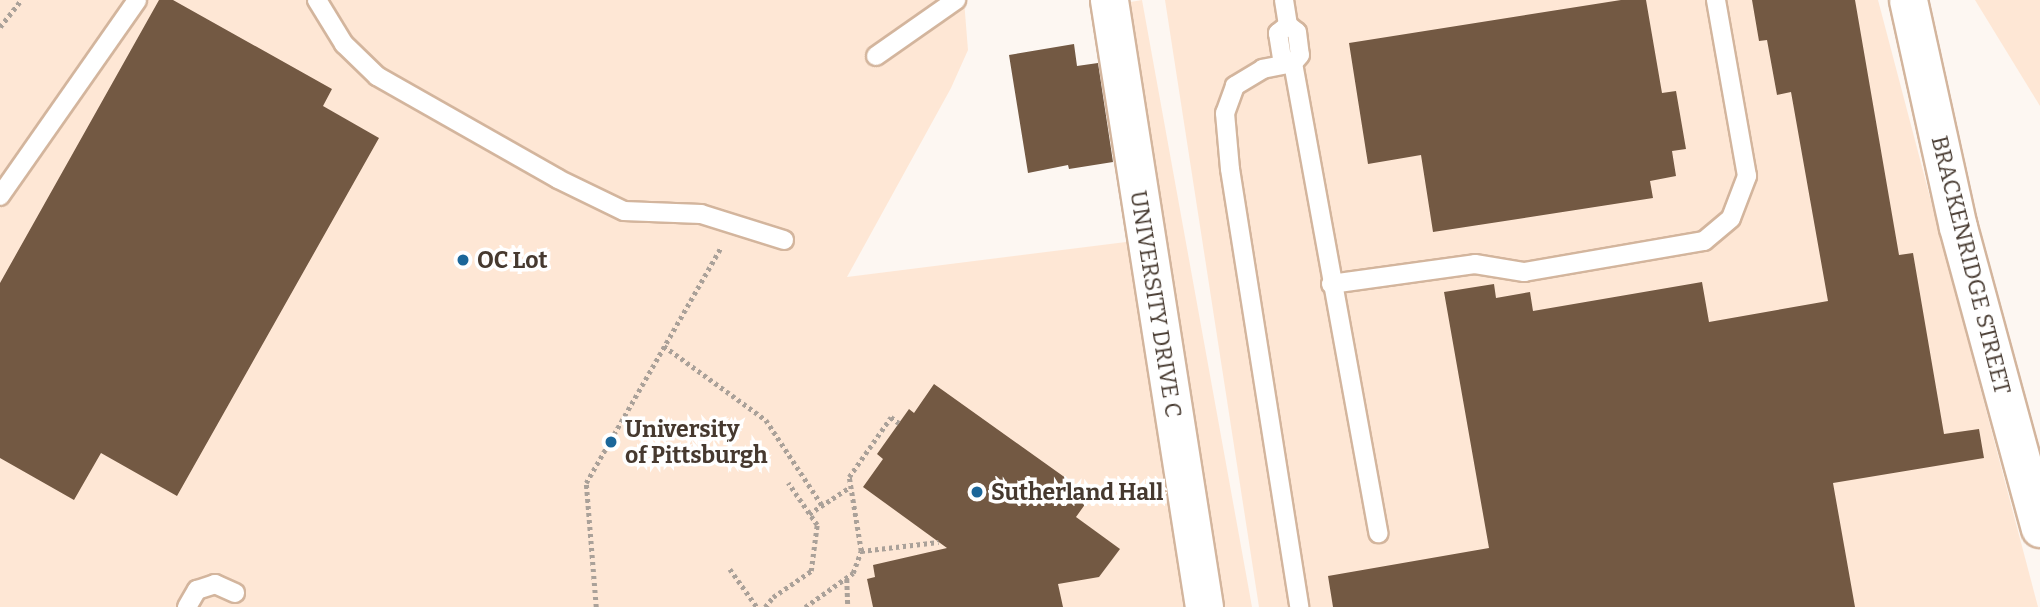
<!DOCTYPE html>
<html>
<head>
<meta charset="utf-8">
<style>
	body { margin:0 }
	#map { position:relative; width:2040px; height:607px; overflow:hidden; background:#fdf7f2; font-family:Bitter,serif }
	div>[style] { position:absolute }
	.built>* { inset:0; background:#fee7d5 }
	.building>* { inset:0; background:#735943 }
	.path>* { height:4.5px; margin-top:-2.25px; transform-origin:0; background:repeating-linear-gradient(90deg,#aaa199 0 3.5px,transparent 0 7px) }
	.roads { filter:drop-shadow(2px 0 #d3b59d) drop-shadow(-2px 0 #d3b59d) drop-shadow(0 2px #d3b59d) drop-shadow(0 -2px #d3b59d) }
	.service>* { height:18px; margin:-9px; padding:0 9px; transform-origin:9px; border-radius:9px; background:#fff }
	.minor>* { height:37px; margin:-18.5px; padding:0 18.5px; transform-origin:18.5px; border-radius:18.5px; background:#fff }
	.dots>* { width:19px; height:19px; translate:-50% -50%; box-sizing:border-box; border:4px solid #fff; border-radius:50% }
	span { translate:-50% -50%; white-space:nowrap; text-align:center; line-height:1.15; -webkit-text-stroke:7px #fff; paint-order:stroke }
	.poi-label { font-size:23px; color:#46392f; font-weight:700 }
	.left { translate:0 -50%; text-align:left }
	.street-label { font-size:23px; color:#46392f }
</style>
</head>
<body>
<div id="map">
	<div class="built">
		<i style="clip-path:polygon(0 0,964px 0,968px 50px,951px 88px,847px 277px,1134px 241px,1096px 8px,1142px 0,1252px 607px,0 607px)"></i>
		<i style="clip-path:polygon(1165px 0,1878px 0,2038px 607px,1259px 607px)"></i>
		<i style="clip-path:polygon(1975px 0,2040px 0,2040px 106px)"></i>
	</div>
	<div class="building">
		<i style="clip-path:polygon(159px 0,173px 0,332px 89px,323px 106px,379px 138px,177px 496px,101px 453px,74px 500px,0 458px,0 283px)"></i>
		<i style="clip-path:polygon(1621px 0,1646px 0,1662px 93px,1676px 91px,1686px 149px,1672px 151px,1676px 176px,1650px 181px,1653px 198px,1433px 232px,1421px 155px,1368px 164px,1349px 43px)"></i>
		<i style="clip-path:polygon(1752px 0,1855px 0,1899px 255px,1913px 253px,1944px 434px,1979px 429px,1984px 458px,1833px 483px,1855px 607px,1333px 607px,1328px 576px,1489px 548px,1444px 292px,1494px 284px,1496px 298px,1530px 292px,1533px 311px,1702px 282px,1709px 322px,1828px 301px,1791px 92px,1777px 95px,1767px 40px,1759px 41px)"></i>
		<i style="clip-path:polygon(1074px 44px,1077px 66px,1098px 63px,1113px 162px,1069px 169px,1068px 165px,1028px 173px,1009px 55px)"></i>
		<i style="clip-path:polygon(934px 384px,1091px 496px,1076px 517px,1120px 549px,1099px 577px,1058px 584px,1063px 607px,873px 607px,867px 579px,875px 577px,873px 565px,947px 548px,863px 487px,883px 459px,877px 454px,909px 409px,914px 413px)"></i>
	</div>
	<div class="path">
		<i style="left:0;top:27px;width:34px;rotate:-52deg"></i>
		<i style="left:664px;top:346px;width:126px;rotate:36deg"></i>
		<i style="left:766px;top:420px;width:102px;rotate:56.6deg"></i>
		<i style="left:809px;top:514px;width:49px;rotate:-33.4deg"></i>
		<i style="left:861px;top:551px;width:75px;rotate:-99.2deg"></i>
		<i style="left:849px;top:477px;width:73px;rotate:-55deg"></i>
		<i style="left:891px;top:417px;width:10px;rotate:37deg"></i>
		<i style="left:730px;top:569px;width:47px;rotate:54.6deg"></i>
		<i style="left:847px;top:579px;width:28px;rotate:88deg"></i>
		<i style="left:596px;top:607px;width:124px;rotate:-94.6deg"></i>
		<i style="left:586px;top:483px;width:270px;rotate:-60.2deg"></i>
		<i style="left:765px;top:607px;width:13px;rotate:-51deg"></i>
		<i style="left:773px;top:597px;width:46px;rotate:-34.4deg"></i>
		<i style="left:811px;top:571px;width:46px;rotate:-82.6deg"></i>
		<i style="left:817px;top:525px;width:51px;rotate:-124.6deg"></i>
		<i style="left:805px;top:607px;width:59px;rotate:-35.3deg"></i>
		<i style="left:853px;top:573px;width:23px;rotate:-70deg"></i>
		<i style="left:861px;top:551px;width:78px;rotate:-6.7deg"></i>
	</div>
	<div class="roads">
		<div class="service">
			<i style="left:317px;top:0;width:52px;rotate:58.5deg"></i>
			<i style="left:344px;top:44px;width:46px;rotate:44.1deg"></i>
			<i style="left:377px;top:76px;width:208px;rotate:29.6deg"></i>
			<i style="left:558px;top:179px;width:73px;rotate:25.9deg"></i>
			<i style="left:624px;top:211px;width:77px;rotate:2.2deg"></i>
			<i style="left:701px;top:214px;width:87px;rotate:17.4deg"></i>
			<i style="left:1284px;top:0;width:25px;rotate:81deg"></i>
			<i style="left:1288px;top:25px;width:11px;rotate:38deg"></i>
			<i style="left:1297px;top:32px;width:23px;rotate:83deg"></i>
			<i style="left:1300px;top:55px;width:11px;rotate:131deg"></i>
			<i style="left:1293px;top:63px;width:31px;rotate:169deg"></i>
			<i style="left:1263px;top:69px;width:33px;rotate:149deg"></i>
			<i style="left:1235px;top:86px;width:29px;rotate:110deg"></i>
			<i style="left:1225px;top:113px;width:56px;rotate:84.9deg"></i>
			<i style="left:1230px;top:169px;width:443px;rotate:81deg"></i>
			<i style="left:1288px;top:25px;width:13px;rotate:141deg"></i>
			<i style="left:1278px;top:33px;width:26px;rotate:81deg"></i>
			<i style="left:1282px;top:59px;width:12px;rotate:20deg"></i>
			<i style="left:876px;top:56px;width:98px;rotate:-35deg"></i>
			<i style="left:1293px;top:63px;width:478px;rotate:79.7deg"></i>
			<i style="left:0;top:196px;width:239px;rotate:-55deg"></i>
			<i style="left:1331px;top:284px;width:145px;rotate:-7.9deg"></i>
			<i style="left:1475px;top:264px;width:50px;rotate:9.3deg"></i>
			<i style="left:1524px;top:272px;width:183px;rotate:-9.8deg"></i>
			<i style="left:1704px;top:241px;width:35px;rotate:-40deg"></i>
			<i style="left:1731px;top:218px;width:45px;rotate:-69.1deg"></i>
			<i style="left:1747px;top:176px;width:179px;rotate:-100deg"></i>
			<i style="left:187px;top:607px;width:20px;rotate:-60deg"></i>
			<i style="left:197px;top:590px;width:19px;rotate:-18deg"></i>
			<i style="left:215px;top:584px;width:22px;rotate:24deg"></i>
		</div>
		<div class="minor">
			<i style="left:1109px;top:0;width:614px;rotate:81.1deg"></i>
			<i style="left:1908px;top:0;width:232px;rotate:77.6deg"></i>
			<i style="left:1958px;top:227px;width:312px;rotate:74.8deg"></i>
		</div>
	</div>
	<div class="dots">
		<i style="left:463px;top:260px;background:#1b6699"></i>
		<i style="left:611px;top:442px;background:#1b6699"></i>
		<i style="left:977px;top:492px;background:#1b6699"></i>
	</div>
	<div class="poi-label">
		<span class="left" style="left:477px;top:260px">OC Lot</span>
		<span class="left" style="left:625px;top:442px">University<br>of Pittsburgh</span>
		<span class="left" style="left:991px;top:492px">Sutherland Hall</span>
	</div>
	<div class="street-label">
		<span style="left:1971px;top:265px;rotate:76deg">BRACKENRIDGE STREET</span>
		<span style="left:1156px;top:304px;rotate:81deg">UNIVERSITY DRIVE C</span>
	</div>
</div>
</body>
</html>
